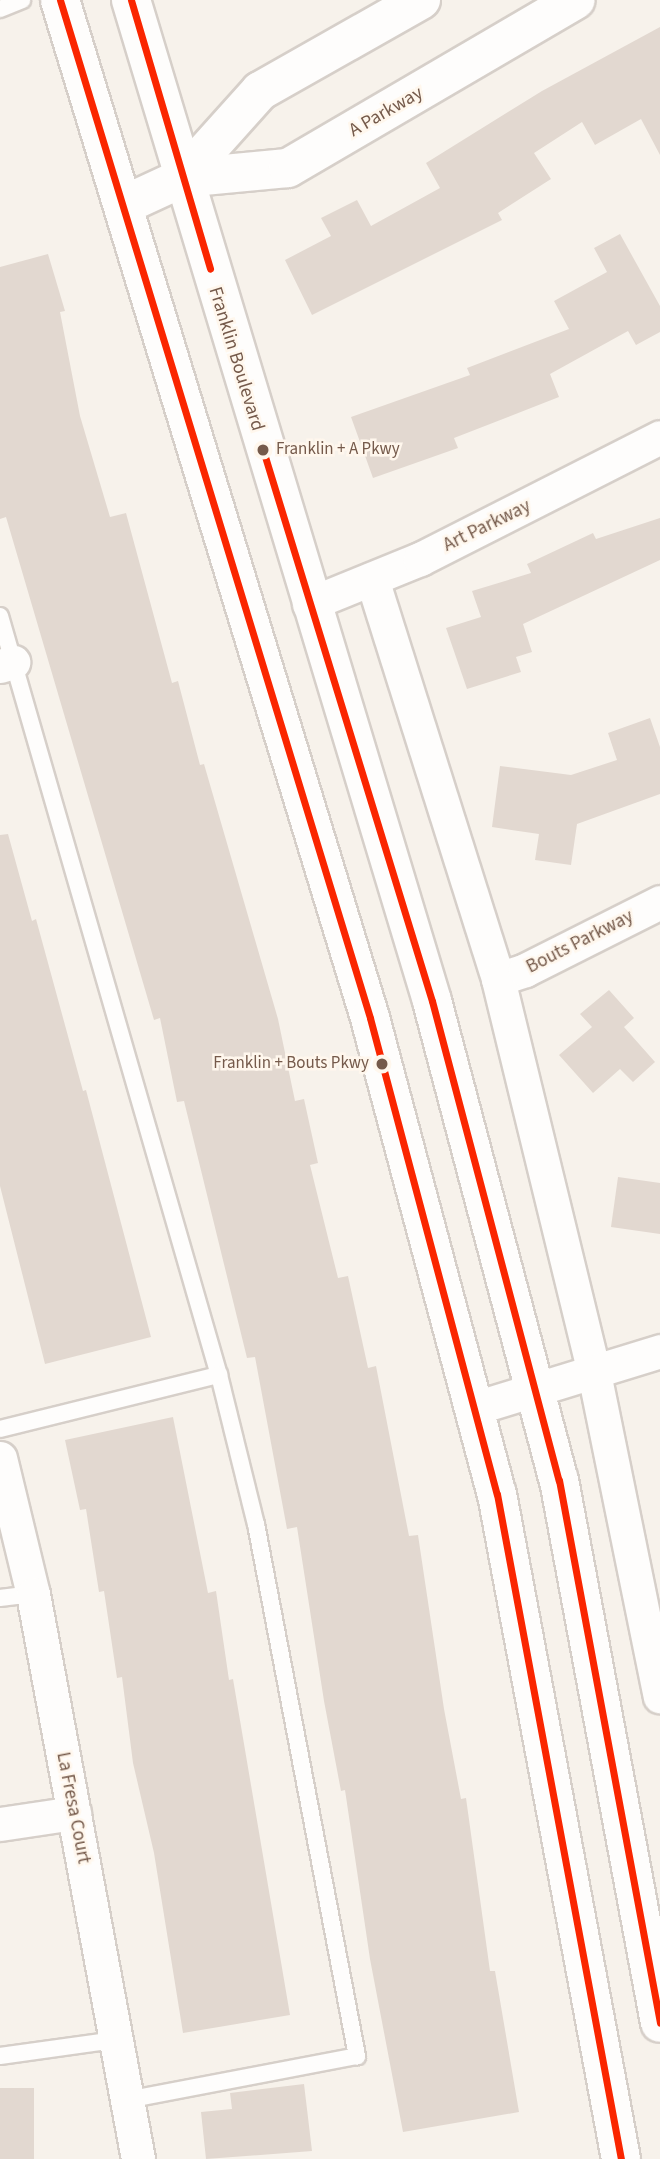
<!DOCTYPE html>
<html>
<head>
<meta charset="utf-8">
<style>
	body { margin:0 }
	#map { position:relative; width:660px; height:2159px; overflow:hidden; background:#f7f2eb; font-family:"Source Sans 3",sans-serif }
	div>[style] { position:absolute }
	.building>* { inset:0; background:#e2d8d0; transform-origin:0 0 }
	.roads { filter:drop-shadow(2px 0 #d6cfc9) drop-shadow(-2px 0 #d6cfc9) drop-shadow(0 2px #d6cfc9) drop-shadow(0 -2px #d6cfc9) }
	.lane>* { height:16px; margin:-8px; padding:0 8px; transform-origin:8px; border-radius:8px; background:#fefdfc }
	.street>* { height:33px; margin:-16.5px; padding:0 16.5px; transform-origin:16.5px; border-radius:16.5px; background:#fefdfc }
	.secondary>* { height:38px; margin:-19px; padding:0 19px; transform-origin:19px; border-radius:19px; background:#fefdfc }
	.bus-1>* { height:7px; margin:-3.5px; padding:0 3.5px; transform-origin:3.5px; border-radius:3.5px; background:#fa2600 }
	.dots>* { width:19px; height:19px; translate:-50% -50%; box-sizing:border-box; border:4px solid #fff7ed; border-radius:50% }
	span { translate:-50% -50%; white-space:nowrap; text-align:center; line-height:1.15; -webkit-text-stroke:5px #fff7ed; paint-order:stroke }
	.bus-label { font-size:17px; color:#755a4b }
	.left { translate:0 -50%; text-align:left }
	.right { translate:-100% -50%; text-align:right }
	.street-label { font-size:19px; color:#755a4b }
</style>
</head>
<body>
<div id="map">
	<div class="building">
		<i style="clip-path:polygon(660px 27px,660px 155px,641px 119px,595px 145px,582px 122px,534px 153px,551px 179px,498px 213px,502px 220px,312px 315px,285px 260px,331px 236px,321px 218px,357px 200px,371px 226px,440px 188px,426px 163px,542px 91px)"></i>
		<i style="clip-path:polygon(620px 234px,660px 306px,660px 332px,636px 345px,628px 331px,550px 374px,559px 397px,454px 438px,458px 448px,373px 478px,351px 417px,470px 375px,467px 368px,569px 329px,554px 301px,607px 272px,594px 248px)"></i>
		<i style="clip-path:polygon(48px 254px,65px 311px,60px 312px,80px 416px,110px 517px,126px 513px,172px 683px,178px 681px,200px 765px,204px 764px,278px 1019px,295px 1101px,304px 1099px,318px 1163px,310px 1165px,338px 1278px,348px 1276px,368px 1368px,376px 1366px,409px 1536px,418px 1535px,444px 1709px,461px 1799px,466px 1798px,490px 1971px,495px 1971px,519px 2112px,403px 2132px,370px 1959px,345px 1790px,341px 1791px,324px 1701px,297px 1527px,287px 1529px,255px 1357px,247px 1358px,184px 1101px,177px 1102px,160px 1018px,154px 1020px,6px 517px,0 519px,0 267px)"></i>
		<i style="clip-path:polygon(660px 518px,660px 560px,523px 624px,532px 652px,516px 657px,521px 672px,467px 689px,446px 628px,481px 617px,472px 591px,531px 573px,527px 564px,593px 533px,596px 539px)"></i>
		<i style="clip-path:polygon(650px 718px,660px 747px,660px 794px,577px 824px,571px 865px,535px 860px,539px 834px,492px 827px,500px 766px,571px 775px,617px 760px,608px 733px)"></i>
		<i style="clip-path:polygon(8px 834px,32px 921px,36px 919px,83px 1091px,86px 1090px,151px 1337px,45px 1364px,0 1186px,0 835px)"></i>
		<i style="clip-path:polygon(609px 990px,634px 1018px,624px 1027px,655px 1062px,633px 1082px,620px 1069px,593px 1093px,559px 1055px,592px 1027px,580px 1014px)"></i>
		<i style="clip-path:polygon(618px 1177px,660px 1183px,660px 1234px,611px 1227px)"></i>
		<i style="clip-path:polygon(173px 1417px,208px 1593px,216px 1591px,229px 1680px,233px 1679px,290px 2015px,183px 2033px,154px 1853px,133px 1763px,122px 1677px,117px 1678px,104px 1591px,99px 1592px,86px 1509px,80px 1510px,65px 1440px)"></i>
		<i style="clip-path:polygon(304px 2084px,312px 2151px,206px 2159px,201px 2112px,232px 2109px,230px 2093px)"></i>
		<i style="left:0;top:2088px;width:34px;height:71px"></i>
	</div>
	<div class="roads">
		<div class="lane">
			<i style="left:0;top:9px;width:24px;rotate:-22deg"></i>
			<i style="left:0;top:616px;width:790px;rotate:73.91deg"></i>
			<i style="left:219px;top:1375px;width:154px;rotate:76.1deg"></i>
			<i style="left:256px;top:1524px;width:542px;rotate:79.25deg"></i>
			<i style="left:357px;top:2056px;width:234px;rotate:169.2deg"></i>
			<i style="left:0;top:1429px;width:226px;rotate:-13.9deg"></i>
			<i style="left:0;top:1598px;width:33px;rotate:-7deg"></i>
			<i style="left:0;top:2056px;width:117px;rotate:-7.9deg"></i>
		</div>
		<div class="street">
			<i style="left:372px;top:579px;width:419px;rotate:72.5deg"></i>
			<i style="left:498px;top:979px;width:406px;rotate:76.3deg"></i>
			<i style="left:594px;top:1373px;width:330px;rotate:78.5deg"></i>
			<i style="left:309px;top:604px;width:120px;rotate:-22.1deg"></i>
			<i style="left:420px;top:559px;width:269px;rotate:-26.9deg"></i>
			<i style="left:0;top:666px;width:14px;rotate:-17deg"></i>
			<i style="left:498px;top:979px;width:28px;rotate:-18deg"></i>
			<i style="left:525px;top:970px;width:151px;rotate:-26.7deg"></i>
			<i style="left:472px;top:1409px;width:197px;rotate:-17.1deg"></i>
			<i style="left:0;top:1458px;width:140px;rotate:76.4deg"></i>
			<i style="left:33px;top:1594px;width:575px;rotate:79.47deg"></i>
			<i style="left:0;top:1824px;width:75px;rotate:-8.5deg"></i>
		</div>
		<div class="secondary">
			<i style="left:60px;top:0;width:1064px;rotate:73.06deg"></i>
			<i style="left:370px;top:1018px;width:493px;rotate:75.1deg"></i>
			<i style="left:497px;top:1494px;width:676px;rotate:79.44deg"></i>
			<i style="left:131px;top:0;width:1045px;rotate:73.26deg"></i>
			<i style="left:432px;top:1001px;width:496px;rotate:75.2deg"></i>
			<i style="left:559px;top:1480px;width:552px;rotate:79.46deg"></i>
			<i style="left:182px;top:178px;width:117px;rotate:-48.1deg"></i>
			<i style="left:260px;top:91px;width:185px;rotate:-29.5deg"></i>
			<i style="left:126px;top:204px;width:62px;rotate:-24.9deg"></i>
			<i style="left:182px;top:178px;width:106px;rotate:-5.4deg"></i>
			<i style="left:288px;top:168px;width:333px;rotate:-30.3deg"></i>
		</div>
	</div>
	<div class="bus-1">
		<i style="left:60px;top:0;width:1064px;rotate:73.06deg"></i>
		<i style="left:370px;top:1018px;width:493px;rotate:75.1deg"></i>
		<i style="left:497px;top:1494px;width:676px;rotate:79.44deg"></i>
		<i style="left:131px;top:0;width:280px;rotate:73.6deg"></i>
		<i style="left:263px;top:450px;width:576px;rotate:72.95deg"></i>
		<i style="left:432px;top:1001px;width:496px;rotate:75.2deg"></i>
		<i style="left:559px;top:1480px;width:552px;rotate:79.46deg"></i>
	</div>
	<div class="dots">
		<i style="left:263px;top:450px;background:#755a4b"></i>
		<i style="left:382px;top:1064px;background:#755a4b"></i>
	</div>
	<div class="bus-label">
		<span class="left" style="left:276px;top:450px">Franklin + A Pkwy</span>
		<span class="right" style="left:369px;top:1064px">Franklin + Bouts Pkwy</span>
	</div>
	<div class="street-label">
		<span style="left:386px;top:112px;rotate:-30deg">A Parkway</span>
		<span style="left:236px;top:359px;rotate:73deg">Franklin Boulevard</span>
		<span style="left:487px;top:526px;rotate:-26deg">Art Parkway</span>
		<span style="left:580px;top:942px;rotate:-27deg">Bouts Parkway</span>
		<span style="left:73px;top:1808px;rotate:79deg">La Fresa Court</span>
	</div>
</div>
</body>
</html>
